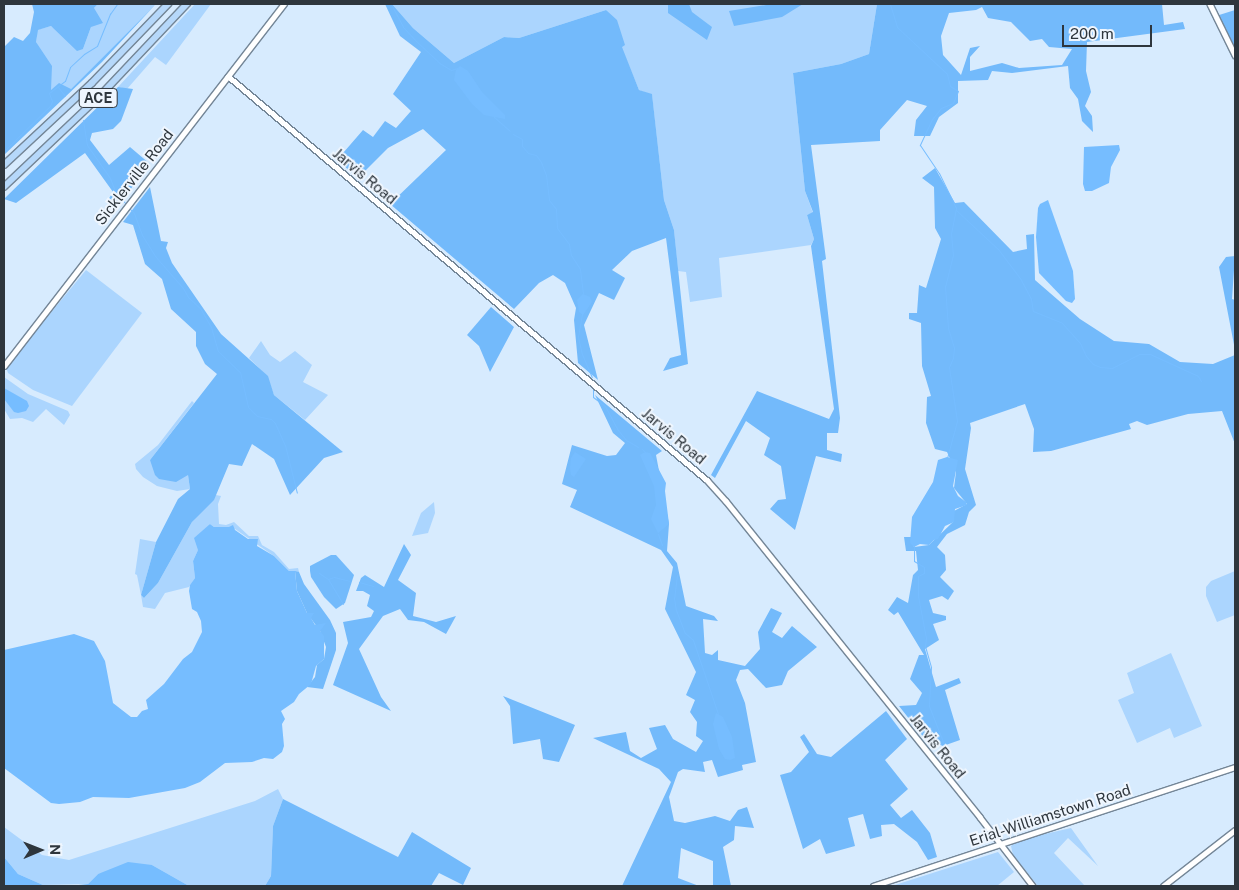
<!DOCTYPE html>
<style>
body{margin:0}
#map{position:relative;width:1239px;height:890px;overflow:hidden;background:#d7ebfe;font-family:"Public Sans",sans-serif}
div>[style]{position:absolute}
.green>*{inset:0;background:#abd5fe}
.forest>*{inset:0;background:#73bafb}
.water>*{inset:0;background:#76bdff}
.stream>*{height:1px;margin:-0.5px;padding:0 0.5px;transform-origin:0.5px;border-radius:0.5px;background:#76bdff}
.roads{filter:drop-shadow(1px 0 #748697) drop-shadow(-1px 0 #748697) drop-shadow(0 1px #748697) drop-shadow(0 -1px #748697)}
.secondary>*{height:4.5px;margin:-2.25px;padding:0 2.25px;transform-origin:2.25px;border-radius:2.25px;background:#fff}
.highway>*{height:5.5px;margin:-2.75px;padding:0 2.75px;transform-origin:2.75px;border-radius:2.75px;background:#b6d8fa}
span{translate:-50% -50%;white-space:nowrap;text-align:center;line-height:1.15;-webkit-text-stroke:4px #eff6fe;paint-order:stroke}
.shield-label span{padding:1px 4px;background:#eff6fe;border:1px solid;border-radius:4px;-webkit-text-stroke-width:0}
.shield-label{font-size:14px;color:#2e363d;font-weight:700}
.street-label{font-size:15px;color:#2e363d}
.frame{position:absolute;inset:0;border:5px solid #2e363d;pointer-events:none}
.north{position:absolute;left:15px;top:825px;width:50px;height:50px;-webkit-text-stroke:4px #eff6fe;paint-order:stroke;rotate:89deg;font-size:14px;font-weight:700;line-height:20px;text-align:center;color:#2e363d}
.north::after{content:'';display:block;margin:auto;width:18px;height:22px;background:#2e363d;clip-path:polygon(50% 0,100% 100%,50% 72%,0 100%)}
.scale{position:absolute;left:1062px;top:25px;width:90px;height:22px;box-sizing:border-box;border:2px solid #2e363d;border-top:0;padding-left:6px;font-size:15px;line-height:18px;white-space:nowrap;color:#2e363d;-webkit-text-stroke:4px #eff6fe;paint-order:stroke}
</style>
<div id="map">
<div class="green">
<div style="clip-path:polygon(98px 4px,156px 4px,71px 89px,50px 91px,36px 42px,37px 30px,51px 26px,83px 49px,91px 27px,94px 8px)"></div>
<div style="clip-path:polygon(195px 4px,211px 4px,166px 65px,155px 57px,127px 89px,118px 87px)"></div>
<div style="clip-path:polygon(392px 4px,877px 4px,869px 54px,841px 64px,793px 73px,805px 191px,813px 213px,807px 215px,814px 239px,811px 245px,719px 258px,722px 297px,690px 302px,686px 272px,678px 271px,674px 230px,664px 200px,652px 95px,639px 90px,606px 10px,519px 38px,504px 37px,454px 63px,413px 28px)"></div>
<div style="clip-path:polygon(86px 270px,142px 313px,72px 406px,33px 390px,8px 373px,6px 367px)"></div>
<div style="clip-path:polygon(261px 341px,270px 355px,280px 362px,295px 351px,312px 365px,303px 382px,328px 395px,305px 420px,274px 395px,267px 376px,249px 358px)"></div>
<div style="clip-path:polygon(4px 377px,28px 394px,68px 411px,70px 415px,64px 425px,46px 409px,33px 422px,22px 418px,10px 419px,4px 409px)"></div>
<div style="clip-path:polygon(192px 401px,194px 403px,150px 460px,188px 475px,190px 489px,177px 491px,157px 486px,143px 477px,136px 469px,135px 464px,158px 445px)"></div>
<div style="clip-path:polygon(216px 495px,221px 496px,218px 504px,219px 524px,226px 525px,234px 522px,249px 536px,258px 536px,262px 545px,274px 552px,289px 569px,298px 568px,299px 572px,289px 571px,274px 556px,235px 529px,214px 527px,210px 524px,193px 561px,195px 578px,189px 587px,165px 593px,155px 609px,143px 607px,141px 595px,137px 575px,135px 574px,140px 539px,156px 542px,141px 595px,144px 598px,158px 583px,192px 522px)"></div>
<div style="clip-path:polygon(434px 502px,435px 513px,428px 533px,412px 536px,421px 513px)"></div>
<div style="clip-path:polygon(1235px 571px,1235px 615px,1217px 622px,1206px 596px,1206px 587px,1211px 581px)"></div>
<div style="clip-path:polygon(1171px 653px,1202px 726px,1174px 738px,1170px 728px,1137px 743px,1118px 700px,1134px 693px,1127px 673px)"></div>
<div style="clip-path:polygon(278px 789px,283px 799px,273px 826px,271px 876px,265px 886px,189px 886px,152px 865px,98px 874px,88px 884px,43px 885px,18px 874px,4px 857px,4px 827px,42px 855px,69px 860px,255px 801px)"></div>
<div style="clip-path:polygon(1071px 828px,1098px 866px,1068px 838px,1054px 853px,1085px 886px,1038px 886px,1013px 855px,1011px 846px,1014px 843px,1036px 836px)"></div>
<div style="clip-path:polygon(998px 852px,1014px 872px,997px 886px,892px 886px)"></div>
</div>
<div class="forest">
<div style="clip-path:polygon(32px 4px,98px 4px,94px 8px,103px 23px,91px 27px,83px 49px,77px 51px,51px 26px,38px 30px,36px 42px,52px 66px,51px 90px,59px 83px,71px 89px,155px 5px,102px 62px,4px 155px,4px 47px,14px 37px,23px 41px,30px 33px,34px 12px)"></div>
<div style="clip-path:polygon(385px 4px,392px 4px,413px 28px,454px 63px,504px 37px,519px 38px,606px 10px,617px 20px,625px 45px,622px 47px,639px 90px,652px 94px,664px 200px,674px 230px,688px 364px,663px 371px,670px 358px,681px 355px,666px 238px,632px 251px,612px 270px,625px 278px,614px 300px,599px 293px,584px 325px,598px 380px,578px 363px,574px 320px,576px 308px,565px 283px,553px 275px,539px 283px,514px 309px,390px 204px,446px 150px,423px 129px,388px 148px,358px 178px,337px 160px,363px 130px,373px 137px,385px 121px,396px 128px,411px 111px,393px 94px,421px 52px,400px 36px)"></div>
<div style="clip-path:polygon(668px 4px,689px 4px,692px 12px,712px 27px,707px 40px,668px 13px)"></div>
<div style="clip-path:polygon(772px 4px,803px 4px,782px 17px,734px 26px,729px 11px)"></div>
<div style="clip-path:polygon(evenodd,877px 4px,1162px 4px,1164px 25px,1183px 22px,1185px 29px,1087px 42px,1086px 71px,1091px 92px,1085px 106px,1092px 116px,1093px 132px,1082px 121px,1078px 99px,1070px 88px,1068px 66px,1012px 73px,992px 71px,988px 80px,958px 81px,958px 103px,939px 117px,930px 136px,914px 136px,916px 120px,927px 106px,907px 100px,880px 130px,880px 141px,811px 145px,826px 259px,822px 261px,840px 418px,838px 433px,827px 433px,827px 450px,842px 454px,841px 462px,816px 456px,795px 530px,770px 509px,778px 500px,786px 499px,781px 466px,764px 455px,770px 438px,746px 421px,715px 478px,711px 475px,757px 391px,829px 419px,834px 409px,811px 246px,814px 239px,807px 215px,813px 212px,805px 191px,793px 73px,841px 64px,869px 54px,877px 4px,982px 7px,988px 18px,1011px 22px,1030px 41px,1042px 39px,1049px 47px,1072px 49px,1062px 65px,1019px 68px,1002px 63px,970px 71px,970px 57px,980px 46px,970px 48px,961px 75px,943px 55px,941px 36px,949px 13px,976px 10px,982px 7px)"></div>
<div style="clip-path:polygon(1235px 10px,1235px 51px,1216px 16px)"></div>
<div style="clip-path:polygon(118px 87px,133px 89px,121px 121px,113px 129px,92px 133px,90px 140px,109px 165px,130px 147px,150px 164px,116px 208px,108px 200px,113px 192px,85px 153px,16px 203px,4px 199px)"></div>
<div style="clip-path:polygon(935px 168px,955px 203px,964px 202px,1013px 252px,1027px 249px,1026px 235px,1034px 234px,1035px 280px,1080px 319px,1114px 341px,1149px 344px,1180px 362px,1213px 364px,1235px 355px,1235px 444px,1222px 411px,1188px 414px,1147px 425px,1137px 421px,1129px 424px,1131px 429px,1051px 451px,1033px 452px,1034px 429px,1025px 404px,970px 423px,971px 428px,965px 469px,976px 505px,969px 512px,965px 525px,947px 534px,937px 547px,945px 555px,946px 570px,940px 577px,954px 591px,948px 600px,942px 596px,929px 600px,933px 613px,946px 616px,946px 620px,933px 624px,939px 640px,925px 649px,936px 687px,959px 678px,961px 683px,945px 690px,960px 740px,943px 746px,925px 739px,899px 706px,916px 705px,922px 693px,910px 679px,919px 655px,924px 655px,898px 612px,894px 615px,888px 610px,897px 597px,908px 603px,913px 575px,918px 570px,916px 551px,906px 551px,904px 537px,911px 537px,914px 547px,929px 545px,953px 522px,954px 511px,967px 504px,954px 488px,956px 472px,947px 452px,935px 449px,926px 423px,927px 397px,931px 396px,922px 366px,921px 323px,909px 319px,909px 313px,917px 313px,919px 285px,926px 288px,941px 239px,935px 228px,934px 187px,922px 178px)"></div>
<div style="clip-path:polygon(150px 187px,161px 241px,168px 242px,166px 248px,172px 263px,221px 334px,268px 376px,274px 395px,343px 452px,324px 458px,290px 495px,274px 459px,252px 444px,242px 466px,229px 464px,214px 500px,192px 522px,158px 583px,144px 598px,141px 595px,156px 542px,178px 499px,190px 489px,188px 475px,176px 482px,159px 479px,155px 475px,150px 460px,217px 374px,205px 364px,196px 346px,196px 332px,171px 309px,162px 279px,145px 264px,133px 225px,123px 222px)"></div>
<div style="clip-path:polygon(1235px 256px,1232px 299px,1235px 300px,1235px 350px,1219px 267px,1226px 257px)"></div>
<div style="clip-path:polygon(491px 307px,514px 327px,490px 372px,479px 346px,467px 335px)"></div>
<div style="clip-path:polygon(595px 395px,662px 451px,656px 455px,669px 524px,667px 551px,677px 563px,686px 606px,714px 616px,718px 621px,703px 619px,705px 653px,712px 655px,718px 650px,718px 660px,745px 666px,760px 649px,758px 632px,771px 608px,782px 613px,772px 632px,782px 638px,792px 626px,817px 647px,788px 671px,782px 685px,766px 688px,748px 669px,740px 670px,736px 680px,745px 703px,756px 762px,742px 765px,743px 770px,718px 777px,712px 760px,703px 762px,705px 772px,683px 769px,678px 772px,669px 797px,674px 821px,685px 823px,715px 816px,730px 821px,738px 810px,747px 807px,754px 828px,735px 826px,734px 840px,723px 847px,731px 886px,713px 886px,713px 861px,681px 848px,678px 878px,699px 886px,622px 886px,671px 782px,659px 769px,593px 738px,626px 732px,630px 751px,641px 758px,657px 749px,649px 728px,665px 725px,673px 739px,696px 752px,703px 741px,696px 736px,697px 722px,690px 712px,695px 700px,686px 695px,696px 672px,665px 609px,673px 567px,661px 550px,570px 507px,577px 490px,562px 484px,572px 445px,607px 456px,616px 455px,625px 443px,613px 433px)"></div>
<div style="clip-path:polygon(404px 544px,411px 555px,398px 580px,416px 593px,413px 616px,436px 622px,456px 616px,446px 634px,424px 622px,408px 620px,400px 609px,383px 616px,359px 649px,381px 697px,391px 711px,333px 685px,348px 643px,343px 622px,371px 617px,374px 611px,367px 606px,370px 595px,363px 591px,356px 591px,361px 578px,365px 575px,384px 587px)"></div>
<div style="clip-path:polygon(331px 555px,336px 555px,354px 575px,345px 603px,336px 609px,324px 597px,311px 577px,310px 571px,310px 566px)"></div>
<div style="clip-path:polygon(295px 571px,299px 572px,304px 584px,330px 620px,336px 633px,336px 650px,323px 689px,307px 687px,315px 677px,317px 665px,324px 659px,326px 647px,320px 631px,307px 613px,297px 591px)"></div>
<div style="clip-path:polygon(503px 696px,575px 725px,559px 762px,543px 759px,540px 739px,513px 744px,510px 706px)"></div>
<div style="clip-path:polygon(886px 711px,907px 739px,885px 760px,908px 789px,890px 805px,901px 818px,912px 810px,930px 833px,937px 857px,928px 860px,917px 842px,894px 824px,881px 825px,882px 836px,870px 839px,863px 814px,848px 818px,855px 846px,826px 854px,820px 839px,803px 849px,780px 775px,791px 772px,809px 752px,800px 737px,804px 734px,817px 754px,831px 757px)"></div>
<div style="clip-path:polygon(283px 799px,398px 857px,412px 832px,471px 868px,463px 885px,439px 873px,431px 886px,265px 886px,271px 876px,273px 826px)"></div>
</div>
<div class="water">
<div style="clip-path:polygon(460px 66px,468px 71px,482px 92px,505px 115px,505px 119px,484px 115px,472px 104px,454px 80px,456px 70px)"></div>
<div style="clip-path:polygon(1119px 145px,1120px 150px,1111px 167px,1109px 183px,1092px 191px,1085px 191px,1083px 184px,1084px 147px)"></div>
<div style="clip-path:polygon(1048px 200px,1073px 271px,1075px 299px,1072px 303px,1066px 301px,1039px 273px,1036px 237px,1038px 208px,1040px 204px)"></div>
<div style="clip-path:polygon(583px 294px,590px 297px,592px 302px,583px 315px,579px 312px,577px 300px)"></div>
<div style="clip-path:polygon(4px 388px,27px 401px,29px 406px,26px 411px,18px 413px,14px 412px,4px 399px)"></div>
<div style="clip-path:polygon(575px 452px,586px 459px,574px 477px,571px 475px,570px 468px,571px 458px)"></div>
<div style="clip-path:polygon(645px 452px,650px 453px,666px 483px,665px 491px,669px 524px,658px 533px,651px 519px,656px 505px,654px 486px,640px 455px)"></div>
<div style="clip-path:polygon(947px 457px,958px 460px,953px 486px,958px 496px,966px 502px,967px 505px,955px 509px,954px 522px,945px 526px,938px 539px,934px 540px,929px 545px,920px 544px,914px 547px,910px 543px,912px 517px,933px 482px,938px 460px)"></div>
<div style="clip-path:polygon(210px 524px,214px 527px,229px 527px,233px 525px,235px 530px,248px 539px,258px 539px,257px 546px,274px 556px,289px 571px,295px 571px,297px 591px,307px 613px,314px 613px,311px 618px,315px 625px,326px 623px,320px 631px,324px 636px,324px 659px,316px 666px,311px 684px,299px 694px,294px 702px,281px 711px,285px 719px,282px 724px,284px 746px,282px 752px,273px 759px,264px 758px,252px 762px,225px 763px,200px 782px,185px 788px,129px 798px,93px 797px,80px 802px,59px 804px,51px 803px,4px 768px,4px 650px,74px 634px,94px 641px,105px 661px,113px 703px,131px 717px,137px 717px,142px 711px,148px 709px,146px 700px,164px 684px,183px 659px,192px 652px,202px 632px,201px 621px,197px 612px,192px 609px,189px 591px,190px 585px,195px 578px,193px 561px,198px 550px,194px 538px)"></div>
<div style="clip-path:polygon(716px 713px,723px 717px,732px 737px,735px 758px,730px 760px,725px 759px,719px 749px,713px 724px)"></div>
<div style="clip-path:polygon(4px 857px,18px 874px,43px 885px,58px 886px,4px 886px)"></div>
<div style="clip-path:polygon(128px 862px,152px 865px,189px 886px,69px 886px,88px 884px,98px 874px)"></div>
</div>
<div class="stream">
<div style="left:391px;top:4px;width:26px;rotate:62deg"></div>
<div style="left:403px;top:27px;width:19px;rotate:47deg"></div>
<div style="left:416px;top:41px;width:34px;rotate:43deg"></div>
<div style="left:441px;top:64px;width:12px;rotate:31deg"></div>
<div style="left:451px;top:70px;width:7px;rotate:-16deg"></div>
<div style="left:890px;top:4px;width:24px;rotate:73deg"></div>
<div style="left:897px;top:27px;width:69px;rotate:43.2deg"></div>
<div style="left:947px;top:74px;width:12px;rotate:76deg"></div>
<div style="left:950px;top:86px;width:9px;rotate:32deg"></div>
<div style="left:958px;top:91px;width:13px;rotate:113deg"></div>
<div style="left:953px;top:103px;width:13px;rotate:157deg"></div>
<div style="left:941px;top:108px;width:14px;rotate:129deg"></div>
<div style="left:932px;top:119px;width:29px;rotate:115deg"></div>
<div style="left:920px;top:145px;width:34px;rotate:56deg"></div>
<div style="left:939px;top:173px;width:39px;rotate:64deg"></div>
<div style="left:956px;top:208px;width:25px;rotate:101deg"></div>
<div style="left:951px;top:233px;width:22px;rotate:85deg"></div>
<div style="left:953px;top:255px;width:32px;rotate:104deg"></div>
<div style="left:945px;top:286px;width:42px;rotate:85.9deg"></div>
<div style="left:948px;top:328px;width:21px;rotate:73deg"></div>
<div style="left:954px;top:348px;width:10px;rotate:96deg"></div>
<div style="left:953px;top:358px;width:10px;rotate:114deg"></div>
<div style="left:949px;top:367px;width:55px;rotate:81.6deg"></div>
<div style="left:957px;top:421px;width:38px;rotate:105deg"></div>
<div style="left:58px;top:87px;width:11px;rotate:52deg"></div>
<div style="left:494px;top:117px;width:21px;rotate:41deg"></div>
<div style="left:83px;top:120px;width:25px;rotate:81deg"></div>
<div style="left:87px;top:145px;width:40px;rotate:55.1deg"></div>
<div style="left:110px;top:178px;width:14px;rotate:69deg"></div>
<div style="left:115px;top:191px;width:17px;rotate:50deg"></div>
<div style="left:513px;top:134px;width:10px;rotate:29deg"></div>
<div style="left:522px;top:139px;width:7px;rotate:90deg"></div>
<div style="left:522px;top:146px;width:9px;rotate:49deg"></div>
<div style="left:528px;top:153px;width:8px;rotate:14deg"></div>
<div style="left:536px;top:155px;width:9px;rotate:54deg"></div>
<div style="left:541px;top:162px;width:14px;rotate:69deg"></div>
<div style="left:546px;top:175px;width:25px;rotate:83deg"></div>
<div style="left:549px;top:200px;width:11px;rotate:52deg"></div>
<div style="left:556px;top:209px;width:19px;rotate:87deg"></div>
<div style="left:557px;top:228px;width:20px;rotate:53deg"></div>
<div style="left:569px;top:244px;width:11px;rotate:80deg"></div>
<div style="left:571px;top:255px;width:17px;rotate:57deg"></div>
<div style="left:580px;top:269px;width:24px;rotate:83deg"></div>
<div style="left:4px;top:151px;width:64px;rotate:-44.4deg"></div>
<div style="left:50px;top:106px;width:5px;rotate:-68deg"></div>
<div style="left:52px;top:101px;width:9px;rotate:-111deg"></div>
<div style="left:49px;top:93px;width:20px;rotate:-37deg"></div>
<div style="left:65px;top:81px;width:15px;rotate:-70deg"></div>
<div style="left:70px;top:67px;width:19px;rotate:-43deg"></div>
<div style="left:84px;top:54px;width:15px;rotate:-32deg"></div>
<div style="left:97px;top:46px;width:35px;rotate:-68deg"></div>
<div style="left:110px;top:14px;width:12px;rotate:-55deg"></div>
<div style="left:129px;top:208px;width:7px;rotate:45deg"></div>
<div style="left:134px;top:213px;width:23px;rotate:70deg"></div>
<div style="left:142px;top:235px;width:25px;rotate:58deg"></div>
<div style="left:155px;top:256px;width:43px;rotate:48.8deg"></div>
<div style="left:183px;top:288px;width:10px;rotate:61deg"></div>
<div style="left:188px;top:297px;width:16px;rotate:43deg"></div>
<div style="left:200px;top:308px;width:22px;rotate:60deg"></div>
<div style="left:211px;top:327px;width:25px;rotate:74deg"></div>
<div style="left:218px;top:351px;width:30px;rotate:44deg"></div>
<div style="left:240px;top:372px;width:36px;rotate:77deg"></div>
<div style="left:248px;top:407px;width:13px;rotate:45deg"></div>
<div style="left:257px;top:416px;width:14px;rotate:12deg"></div>
<div style="left:271px;top:419px;width:6px;rotate:45deg"></div>
<div style="left:275px;top:423px;width:24px;rotate:66deg"></div>
<div style="left:285px;top:445px;width:49px;rotate:76deg"></div>
<div style="left:956px;top:210px;width:57px;rotate:42.9deg"></div>
<div style="left:998px;top:249px;width:36px;rotate:53deg"></div>
<div style="left:1020px;top:278px;width:24px;rotate:62deg"></div>
<div style="left:1031px;top:299px;width:12px;rotate:81deg"></div>
<div style="left:1033px;top:311px;width:31px;rotate:22deg"></div>
<div style="left:1062px;top:323px;width:27px;rotate:48deg"></div>
<div style="left:1080px;top:343px;width:14px;rotate:65deg"></div>
<div style="left:1086px;top:356px;width:11px;rotate:49deg"></div>
<div style="left:1093px;top:364px;width:8px;rotate:23deg"></div>
<div style="left:1100px;top:367px;width:12px;rotate:5deg"></div>
<div style="left:1112px;top:368px;width:30px;rotate:-27deg"></div>
<div style="left:1139px;top:354px;width:11px"></div>
<div style="left:1150px;top:354px;width:53px;rotate:24.6deg"></div>
<div style="left:1198px;top:376px;width:6px;rotate:59deg"></div>
<div style="left:582px;top:314px;width:23px;rotate:100deg"></div>
<div style="left:578px;top:337px;width:17px;rotate:77deg"></div>
<div style="left:582px;top:354px;width:25px;rotate:67deg"></div>
<div style="left:593px;top:388px;width:9px;rotate:90deg"></div>
<div style="left:593px;top:397px;width:15px;rotate:37deg"></div>
<div style="left:605px;top:406px;width:27px;rotate:62deg"></div>
<div style="left:618px;top:430px;width:13px;rotate:51deg"></div>
<div style="left:626px;top:440px;width:14px;rotate:30deg"></div>
<div style="left:642px;top:449px;width:4px;rotate:45deg"></div>
<div style="left:658px;top:534px;width:12px;rotate:70deg"></div>
<div style="left:914px;top:546px;width:15px;rotate:90deg"></div>
<div style="left:914px;top:561px;width:12px;rotate:31deg"></div>
<div style="left:924px;top:567px;width:6px;rotate:90deg"></div>
<div style="left:924px;top:573px;width:7px;rotate:153deg"></div>
<div style="left:918px;top:576px;width:20px;rotate:90deg"></div>
<div style="left:918px;top:596px;width:43px;rotate:79.2deg"></div>
<div style="left:926px;top:638px;width:8px;rotate:97deg"></div>
<div style="left:925px;top:646px;width:22px;rotate:74deg"></div>
<div style="left:931px;top:667px;width:39px;rotate:93deg"></div>
<div style="left:929px;top:706px;width:41px;rotate:68.5deg"></div>
<div style="left:319px;top:573px;width:11px;rotate:34deg"></div>
<div style="left:328px;top:579px;width:6px;rotate:-18deg"></div>
<div style="left:334px;top:577px;width:16px;rotate:14deg"></div>
<div style="left:677px;top:575px;width:23px;rotate:97deg"></div>
<div style="left:674px;top:598px;width:12px;rotate:81deg"></div>
<div style="left:676px;top:610px;width:25px;rotate:69deg"></div>
<div style="left:685px;top:633px;width:11px;rotate:41deg"></div>
<div style="left:693px;top:640px;width:78px;rotate:71.3deg"></div>
<div style="left:328px;top:579px;width:29px;rotate:59deg"></div>
<div style="left:359px;top:582px;width:15px;rotate:16deg"></div>
</div>
<div class="roads">
<div class="secondary">
<div style="left:1210px;top:4px;width:57px;rotate:63.9deg"></div>
<div style="left:228px;top:76px;width:627px;rotate:40.15deg"></div>
<div style="left:707px;top:480px;width:28px;rotate:48deg"></div>
<div style="left:726px;top:501px;width:405px;rotate:51.2deg"></div>
<div style="left:980px;top:817px;width:87px;rotate:52.5deg"></div>
<div style="left:4px;top:366px;width:458px;rotate:-52.3deg"></div>
<div style="left:873px;top:886px;width:381px;rotate:-18.2deg"></div>
<div style="left:1163px;top:886px;width:91px;rotate:-37.9deg"></div>
</div>
<div class="highway">
<div style="left:4px;top:165px;width:120px;rotate:-43deg"></div>
<div style="left:92px;top:83px;width:110px;rotate:-46.1deg"></div>
<div style="left:4px;top:187px;width:131px;rotate:-43.5deg"></div>
<div style="left:99px;top:97px;width:128px;rotate:-46.6deg"></div>
</div>
</div>
<div class="shield-label">
<span style="left:98px;top:98px">ACE</span>
</div>
<div class="street-label">
<span style="left:365px;top:176px;rotate:40deg">Jarvis Road</span>
<span style="left:134px;top:177px;rotate:-52deg">Sicklerville Road</span>
<span style="left:674px;top:436px;rotate:40deg">Jarvis Road</span>
<span style="left:938px;top:746px;rotate:51deg">Jarvis Road</span>
<span style="left:1050px;top:815px;rotate:-18deg">Erial-Williamstown Road</span>
</div>
<div class="frame"></div>
<div class="north">N</div>
<div class="scale">200 m</div>
</div>
